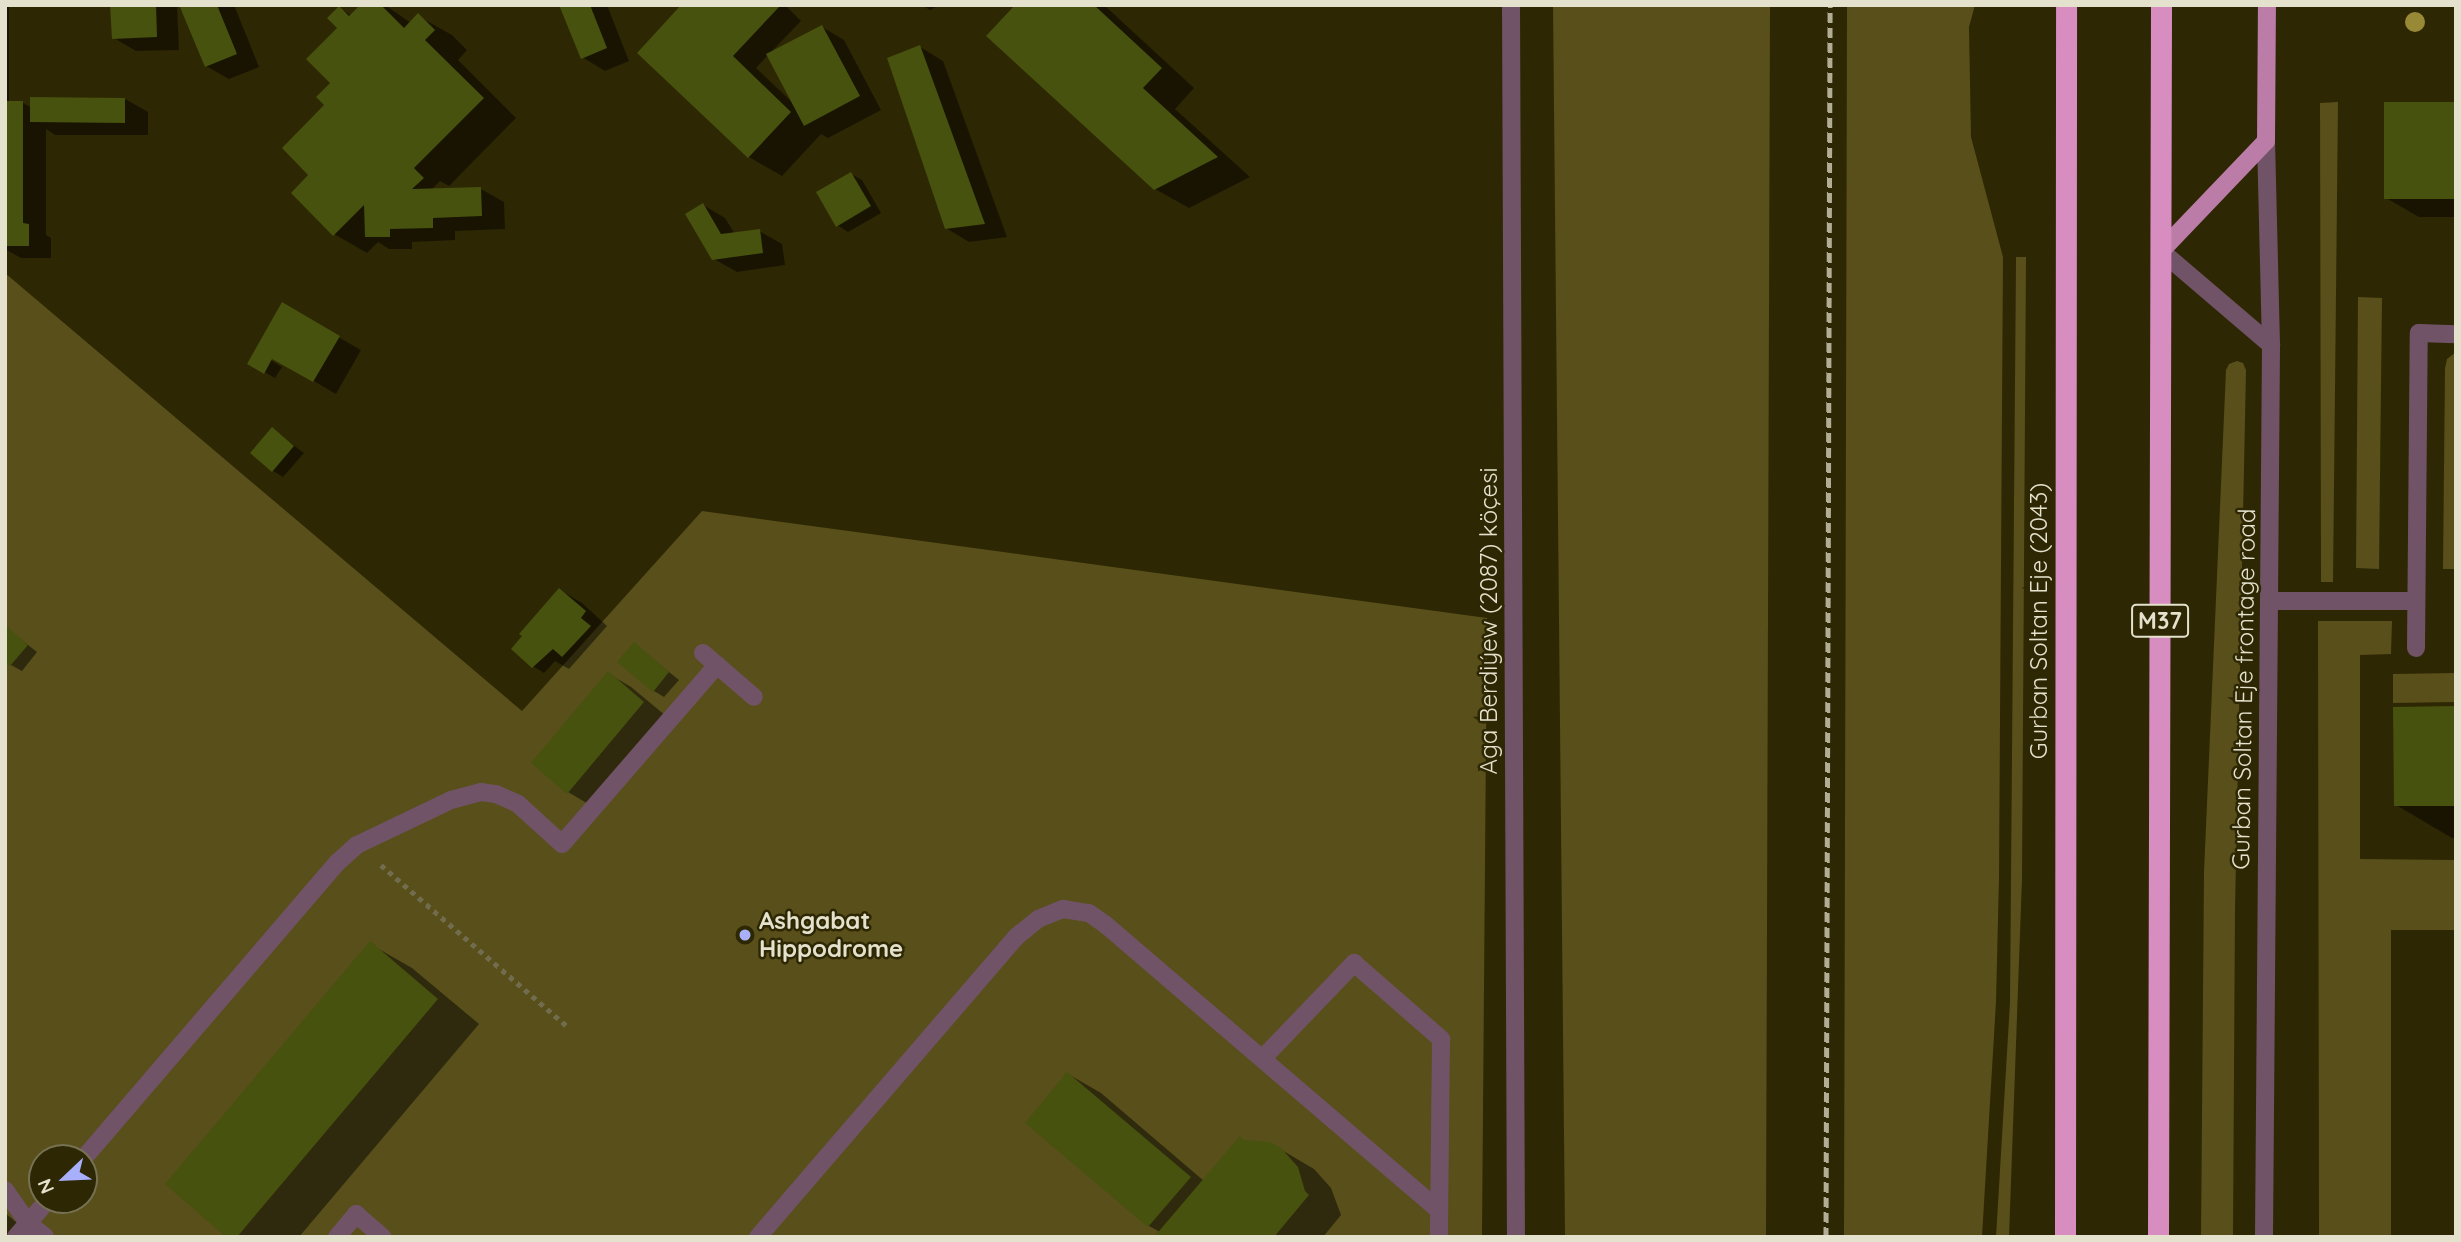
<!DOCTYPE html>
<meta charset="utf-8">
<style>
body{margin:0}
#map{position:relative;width:2461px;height:1242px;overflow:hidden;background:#2e2703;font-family:Quicksand,sans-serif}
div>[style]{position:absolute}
.green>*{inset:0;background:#584f1a}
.shadow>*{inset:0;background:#0007}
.building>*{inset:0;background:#46520d}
.path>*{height:4.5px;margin-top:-2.25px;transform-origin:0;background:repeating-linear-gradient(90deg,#726c4e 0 5px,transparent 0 10px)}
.minor>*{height:18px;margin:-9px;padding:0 9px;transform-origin:9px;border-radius:9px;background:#715367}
.major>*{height:18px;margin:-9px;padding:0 9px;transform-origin:9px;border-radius:9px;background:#bb7ca7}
.highway>*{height:21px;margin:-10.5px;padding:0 10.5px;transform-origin:10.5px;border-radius:10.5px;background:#d88dc0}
.rail>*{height:5px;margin-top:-2.5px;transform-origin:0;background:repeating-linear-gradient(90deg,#b2ae95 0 10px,transparent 0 15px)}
.trees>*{width:20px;height:20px;margin:-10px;border-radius:50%;background:#988936}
.dots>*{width:19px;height:19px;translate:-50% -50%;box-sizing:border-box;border:4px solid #2e2703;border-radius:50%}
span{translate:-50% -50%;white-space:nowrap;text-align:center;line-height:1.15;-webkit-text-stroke:5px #2e2703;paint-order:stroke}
.shield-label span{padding:2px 5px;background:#2e2703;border:2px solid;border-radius:5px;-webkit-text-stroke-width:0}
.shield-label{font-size:23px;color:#e4e1cd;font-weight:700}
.street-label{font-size:24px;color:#e4e1cd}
.poi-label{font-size:24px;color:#e4e1cd;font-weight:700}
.left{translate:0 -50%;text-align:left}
.frame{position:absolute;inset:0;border:7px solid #e4e1cd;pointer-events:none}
.north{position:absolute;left:28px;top:1144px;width:70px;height:70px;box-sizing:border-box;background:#2e2703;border:2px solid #777154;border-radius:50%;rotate:247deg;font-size:19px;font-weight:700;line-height:28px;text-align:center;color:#e4e1cd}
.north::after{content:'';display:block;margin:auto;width:24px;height:32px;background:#a8b0fc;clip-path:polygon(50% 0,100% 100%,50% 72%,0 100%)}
</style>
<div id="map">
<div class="green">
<div style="clip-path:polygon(1553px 5px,1770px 5px,1766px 1237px,1565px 1237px)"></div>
<div style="clip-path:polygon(1847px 5px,1975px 5px,1969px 27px,1971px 137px,2003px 257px,1999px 878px,1996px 1002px,1982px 1237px,1844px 1237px)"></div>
<div style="clip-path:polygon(2338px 102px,2333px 582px,2321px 582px,2320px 103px)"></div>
<div style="clip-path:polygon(2016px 257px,2026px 257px,2022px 879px,2009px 1237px,1996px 1237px,2010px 1002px)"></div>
<div style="clip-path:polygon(evenodd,5px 273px,522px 711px,702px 511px,1487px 618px,1482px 1237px,5px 1237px,5px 273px,42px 1158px,84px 1158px,84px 1200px,42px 1200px,42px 1158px)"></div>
<div style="clip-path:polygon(2358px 297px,2382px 298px,2379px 569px,2356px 568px)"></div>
<div style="clip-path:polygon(2456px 352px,2456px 569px,2443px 569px,2445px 368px,2447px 359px)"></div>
<div style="clip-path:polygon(2237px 361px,2243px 363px,2246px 370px,2235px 910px,2233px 1237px,2201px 1237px,2204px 872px,2226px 370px,2229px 364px)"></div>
<div style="clip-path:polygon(2318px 621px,2392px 621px,2391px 654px,2360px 655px,2360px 859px,2456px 860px,2456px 930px,2391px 930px,2391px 1237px,2319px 1237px)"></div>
<div style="clip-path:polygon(2456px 673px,2456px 702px,2393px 703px,2393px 674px)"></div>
</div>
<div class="shadow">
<div style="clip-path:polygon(5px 5px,9px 5px,9px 103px,23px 103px,32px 108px,125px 99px,148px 112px,148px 135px,55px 135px,46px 129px,46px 235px,51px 238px,51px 258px,21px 258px,5px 249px)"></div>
<div style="clip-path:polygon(112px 5px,177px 5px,179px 50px,136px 51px,114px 38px)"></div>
<div style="clip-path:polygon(179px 5px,234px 5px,259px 67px,229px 79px,206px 66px)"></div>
<div style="clip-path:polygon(362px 5px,385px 5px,411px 23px,418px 16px,452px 35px,467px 50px,458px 60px,516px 118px,449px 186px,440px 181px,430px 191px,481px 189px,504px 202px,505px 229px,455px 231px,455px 240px,412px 242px,412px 249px,389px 249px,378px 242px,367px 253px,334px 234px,311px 175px,332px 83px,340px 28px,339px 8px,352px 16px)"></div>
<div style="clip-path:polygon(561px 5px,607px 5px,629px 61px,605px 71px,582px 57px)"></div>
<div style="clip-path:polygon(evenodd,684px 5px,785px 5px,801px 21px,771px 52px,822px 27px,844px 40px,881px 110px,828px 138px,821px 134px,782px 176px,749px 157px,684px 5px,768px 55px,793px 103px,756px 68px,768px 55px)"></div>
<div style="clip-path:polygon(922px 5px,940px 5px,930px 10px)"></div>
<div style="clip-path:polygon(1017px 5px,1104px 5px,1194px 88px,1175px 109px,1250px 177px,1189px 208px,1155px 189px)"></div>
<div style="clip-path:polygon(920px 47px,943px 61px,1007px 237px,969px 242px,946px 228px)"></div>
<div style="clip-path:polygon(2456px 104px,2456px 217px,2419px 217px,2386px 198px)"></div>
<div style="clip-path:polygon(851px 174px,862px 180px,881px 213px,848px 232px,837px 225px)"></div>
<div style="clip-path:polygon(703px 205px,725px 218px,735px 234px,759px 231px,782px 244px,785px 265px,737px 272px,714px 259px)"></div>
<div style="clip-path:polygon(282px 305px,361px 350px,336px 394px,260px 350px,259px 353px,282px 367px,275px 378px,249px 363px)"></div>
<div style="clip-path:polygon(272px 429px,304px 453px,283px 477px,273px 471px)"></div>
<div style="clip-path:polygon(560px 590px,582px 603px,607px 626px,569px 669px,555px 661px,544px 673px,533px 666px)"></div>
<div style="clip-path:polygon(5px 627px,37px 652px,22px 671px,11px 665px)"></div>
<div style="clip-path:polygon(634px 644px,679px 680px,664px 697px,654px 691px)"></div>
<div style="clip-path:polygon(609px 674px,631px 687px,666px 716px,590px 805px,568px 792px)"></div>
<div style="clip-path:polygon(2456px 708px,2456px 838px,2452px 838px,2396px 805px)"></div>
<div style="clip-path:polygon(370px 944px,412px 968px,479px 1024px,299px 1237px,229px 1237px)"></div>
<div style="clip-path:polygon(1068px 1074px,1101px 1093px,1204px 1181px,1247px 1142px,1280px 1149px,1314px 1169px,1331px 1188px,1341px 1215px,1323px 1237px,1156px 1237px,1160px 1232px,1149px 1226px)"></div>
<div style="clip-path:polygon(5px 1213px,22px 1227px,14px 1237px,5px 1237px)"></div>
</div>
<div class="building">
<div style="clip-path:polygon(110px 5px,156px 5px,157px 37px,112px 39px)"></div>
<div style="clip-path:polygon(179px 5px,217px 5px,237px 54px,205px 67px)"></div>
<div style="clip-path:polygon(360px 5px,381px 5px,404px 28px,418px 13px,435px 30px,425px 40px,484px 98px,414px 168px,424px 178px,412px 189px,481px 187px,482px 216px,433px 218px,433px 228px,390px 229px,390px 237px,365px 237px,364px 205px,333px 236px,291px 193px,308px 175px,282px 148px,324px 105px,316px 97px,330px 83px,306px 59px,337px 28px,327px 18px,339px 6px,349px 16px)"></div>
<div style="clip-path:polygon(559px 5px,590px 5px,607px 48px,581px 59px)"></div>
<div style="clip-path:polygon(681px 5px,779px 7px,733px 56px,791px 112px,748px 158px,637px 53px)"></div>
<div style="clip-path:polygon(1015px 5px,1094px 5px,1162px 68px,1143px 88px,1218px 157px,1154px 190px,986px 36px)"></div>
<div style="clip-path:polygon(822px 25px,860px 96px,804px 126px,766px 54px)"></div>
<div style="clip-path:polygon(920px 45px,985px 224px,945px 229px,887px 58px)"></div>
<div style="clip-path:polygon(30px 97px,125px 98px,125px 123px,30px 122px)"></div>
<div style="clip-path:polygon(5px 101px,23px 101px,23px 223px,29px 224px,29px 246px,5px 246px)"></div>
<div style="clip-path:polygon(2384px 102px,2456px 102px,2456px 199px,2384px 199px)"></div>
<div style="clip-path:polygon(851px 172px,871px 206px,836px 227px,816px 192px)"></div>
<div style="clip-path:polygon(703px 203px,721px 234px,760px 229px,763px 253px,712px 260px,685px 214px)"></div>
<div style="clip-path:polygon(282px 302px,340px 336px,313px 382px,272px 359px,264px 374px,247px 364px)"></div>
<div style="clip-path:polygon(272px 427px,294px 446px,272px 472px,250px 453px)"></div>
<div style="clip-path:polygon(559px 588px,586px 611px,581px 618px,591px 626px,562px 657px,553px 649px,532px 668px,511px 649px,522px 636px,519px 634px)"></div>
<div style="clip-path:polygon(5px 625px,28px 645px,10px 666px,5px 663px)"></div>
<div style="clip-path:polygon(634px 642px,669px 672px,653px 692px,617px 662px)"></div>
<div style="clip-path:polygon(608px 671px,644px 702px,567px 794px,531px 763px)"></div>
<div style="clip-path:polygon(2456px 706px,2456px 806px,2394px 806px,2393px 707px)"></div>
<div style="clip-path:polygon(370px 941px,438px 999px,237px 1237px,226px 1237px,165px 1184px)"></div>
<div style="clip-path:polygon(1067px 1072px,1191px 1177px,1148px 1227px,1025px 1123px)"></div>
<div style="clip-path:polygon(1240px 1136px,1244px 1140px,1270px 1142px,1281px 1148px,1298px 1167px,1305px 1191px,1309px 1195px,1274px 1237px,1154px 1237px)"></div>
</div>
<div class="path">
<div style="left:381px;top:865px;width:245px;rotate:40.9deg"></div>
</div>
<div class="minor">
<div style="left:1511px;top:5px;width:1232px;rotate:89.77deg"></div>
<div style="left:2161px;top:251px;width:145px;rotate:40.5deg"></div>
<div style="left:2269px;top:601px;width:147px"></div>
<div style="left:2416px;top:648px;width:315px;rotate:-89.5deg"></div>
<div style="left:2419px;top:333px;width:37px;rotate:2deg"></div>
<div style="left:703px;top:653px;width:67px;rotate:40.8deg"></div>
<div style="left:1263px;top:1058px;width:132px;rotate:-46.2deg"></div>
<div style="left:1354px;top:963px;width:116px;rotate:41.1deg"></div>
<div style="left:1441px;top:1039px;width:198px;rotate:90.6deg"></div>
<div style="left:84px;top:1158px;width:390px;rotate:-49.4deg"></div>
<div style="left:338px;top:862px;width:25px;rotate:-42deg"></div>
<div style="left:357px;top:845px;width:104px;rotate:-25.6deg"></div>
<div style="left:451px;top:800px;width:31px;rotate:-15deg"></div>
<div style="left:481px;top:792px;width:15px;rotate:8deg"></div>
<div style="left:496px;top:794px;width:24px;rotate:24deg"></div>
<div style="left:518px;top:804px;width:59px;rotate:42.3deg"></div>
<div style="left:562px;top:844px;width:237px;rotate:-49.1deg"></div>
<div style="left:5px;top:1190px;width:40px;rotate:55.1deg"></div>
<div style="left:28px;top:1223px;width:22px;rotate:39deg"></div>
<div style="left:16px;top:1237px;width:49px;rotate:-49.1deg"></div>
<div style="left:337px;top:1237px;width:30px;rotate:-50deg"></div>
<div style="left:356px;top:1214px;width:35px;rotate:41deg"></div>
<div style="left:758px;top:1237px;width:396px;rotate:-49.3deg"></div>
<div style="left:1016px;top:937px;width:28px;rotate:-39deg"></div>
<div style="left:1038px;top:919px;width:27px;rotate:-22deg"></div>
<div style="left:1063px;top:909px;width:26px;rotate:9deg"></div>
<div style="left:1089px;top:913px;width:21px;rotate:35deg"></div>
<div style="left:1106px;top:925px;width:438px;rotate:40.6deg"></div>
<div style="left:2264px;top:1237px;width:892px;rotate:-89.55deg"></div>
<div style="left:2271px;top:345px;width:204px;rotate:-91.4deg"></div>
</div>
<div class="major">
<div style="left:2161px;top:251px;width:152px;rotate:-46.3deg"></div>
<div style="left:2266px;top:141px;width:136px;rotate:-89.6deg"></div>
</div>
<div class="highway">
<div style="left:2065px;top:1237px;width:1232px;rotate:-89.95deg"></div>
<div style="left:2158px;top:1237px;width:1232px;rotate:-89.86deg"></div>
</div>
<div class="rail">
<div style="left:1826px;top:1237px;width:1232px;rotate:-89.81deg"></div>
</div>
<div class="trees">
<div style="left:2415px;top:22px"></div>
</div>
<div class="dots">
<div style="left:745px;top:935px;background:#a8b0fc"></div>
</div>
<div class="shield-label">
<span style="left:2160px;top:621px">M37</span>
</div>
<div class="street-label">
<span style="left:1489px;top:621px;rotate:-90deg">Aga Berdiýew (2087) köçesi</span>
<span style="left:2039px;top:621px;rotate:-90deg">Gurban Soltan Eje (2043)</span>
<span style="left:2244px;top:689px;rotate:-89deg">Gurban Soltan Eje frontage road</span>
</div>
<div class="poi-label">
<span class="left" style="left:759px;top:935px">Ashgabat<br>Hippodrome</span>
</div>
<div class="frame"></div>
<div class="north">N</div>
</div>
